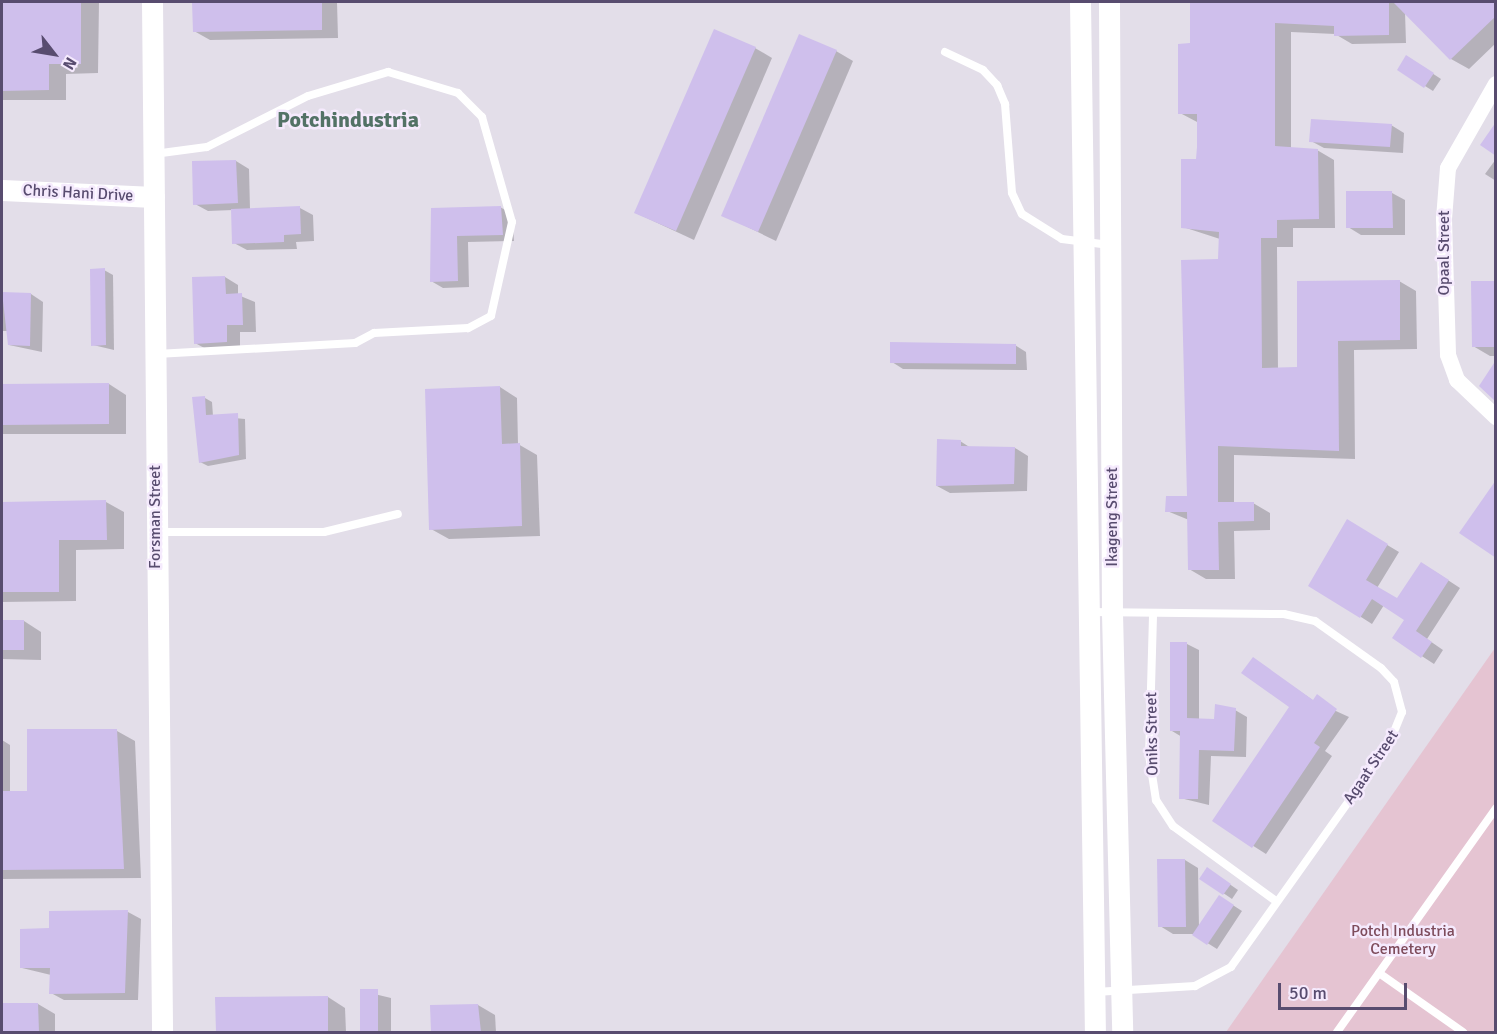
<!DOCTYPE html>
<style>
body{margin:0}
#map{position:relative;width:1497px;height:1034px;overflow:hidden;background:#f0e4f9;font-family:Signika,sans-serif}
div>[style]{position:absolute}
.industrial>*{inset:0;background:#e3dee9}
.green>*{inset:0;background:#e5c4d2}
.shadow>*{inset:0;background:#0003}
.building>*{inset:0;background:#cfbfec}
.service>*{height:8px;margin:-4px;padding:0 4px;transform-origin:4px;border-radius:4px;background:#fff}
.minor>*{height:16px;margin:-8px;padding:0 8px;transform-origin:8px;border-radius:8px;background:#fff}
.tertiary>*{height:21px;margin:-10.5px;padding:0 10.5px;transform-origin:10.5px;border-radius:10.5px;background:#fff}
span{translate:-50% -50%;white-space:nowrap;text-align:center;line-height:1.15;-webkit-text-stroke:5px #f5eafd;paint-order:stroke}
.street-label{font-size:16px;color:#584c6f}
.park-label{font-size:16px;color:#7e4c5c}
.district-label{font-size:22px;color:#537266;font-weight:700}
.frame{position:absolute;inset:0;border:3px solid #584c6f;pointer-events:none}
.north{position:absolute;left:24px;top:24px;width:60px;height:60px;-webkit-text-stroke:4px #f5eafd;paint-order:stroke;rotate:121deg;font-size:16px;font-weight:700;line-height:24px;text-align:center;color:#584c6f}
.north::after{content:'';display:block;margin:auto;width:21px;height:27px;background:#584c6f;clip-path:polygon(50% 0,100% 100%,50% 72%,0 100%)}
.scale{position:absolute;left:1278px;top:983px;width:129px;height:27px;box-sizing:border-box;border:3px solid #584c6f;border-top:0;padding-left:8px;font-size:18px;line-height:21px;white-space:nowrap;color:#584c6f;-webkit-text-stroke:4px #f5eafd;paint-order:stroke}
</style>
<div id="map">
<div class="industrial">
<div style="clip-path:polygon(2px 2px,1495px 2px,1495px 1032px,2px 1032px)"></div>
</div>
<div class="green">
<div style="clip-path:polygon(1495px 648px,1495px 1032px,1226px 1032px)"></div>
</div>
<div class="shadow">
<div style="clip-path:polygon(2px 2px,99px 2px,98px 73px,66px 74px,66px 100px,2px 100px)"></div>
<div style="clip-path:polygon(194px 2px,337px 2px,338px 38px,210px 40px,194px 31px)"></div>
<div style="clip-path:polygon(1191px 2px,1496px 2px,1496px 43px,1469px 69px,1451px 59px,1405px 12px,1406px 43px,1352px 44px,1335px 34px,1291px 32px,1291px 149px,1317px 150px,1334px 160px,1335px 228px,1293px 228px,1293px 247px,1277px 247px,1278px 369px,1299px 369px,1399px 281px,1416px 291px,1417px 349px,1354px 350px,1355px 459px,1234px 455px,1234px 503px,1253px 503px,1270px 513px,1270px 530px,1234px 531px,1235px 579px,1206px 579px,1189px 569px,1189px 520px,1167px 511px,1189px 498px,1220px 261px,1220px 239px,1183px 227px,1198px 160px,1199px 123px,1180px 113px,1192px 45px)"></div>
<div style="clip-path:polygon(755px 48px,772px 58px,694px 240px,636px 213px)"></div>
<div style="clip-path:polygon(836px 51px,853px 61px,776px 241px,723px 215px)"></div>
<div style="clip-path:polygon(1415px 62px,1441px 79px,1433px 91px,1425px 86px)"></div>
<div style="clip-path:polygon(1391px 125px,1404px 133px,1403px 153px,1324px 148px,1311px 141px)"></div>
<div style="clip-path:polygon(1496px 159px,1496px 181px,1485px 174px)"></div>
<div style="clip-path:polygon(236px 161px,249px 169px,250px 209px,300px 208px,313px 215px,314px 241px,296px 242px,297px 249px,247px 250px,234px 243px,233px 210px,208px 211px,195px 204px)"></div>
<div style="clip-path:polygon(1347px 193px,1392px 193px,1405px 200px,1405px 235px,1361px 235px,1348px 227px)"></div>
<div style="clip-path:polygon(500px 207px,512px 214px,514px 241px,468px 242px,469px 287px,443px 288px,431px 281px,432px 210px)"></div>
<div style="clip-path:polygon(104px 270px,113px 275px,114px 350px,93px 345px)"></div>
<div style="clip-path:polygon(225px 277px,238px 285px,238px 295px,255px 302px,256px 332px,240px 332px,240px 349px,208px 350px,195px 343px)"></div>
<div style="clip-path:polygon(1496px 282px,1496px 356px,1490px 356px,1473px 346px)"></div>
<div style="clip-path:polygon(2px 294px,31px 294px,43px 302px,42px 352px,9px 345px,10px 331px,2px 331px)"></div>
<div style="clip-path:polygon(1015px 345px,1026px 352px,1027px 370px,903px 369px,892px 362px)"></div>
<div style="clip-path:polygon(109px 384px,126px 395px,126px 434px,2px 434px,2px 385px)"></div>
<div style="clip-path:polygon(500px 387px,517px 398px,518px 444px,537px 455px,540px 536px,449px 539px,431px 529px)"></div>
<div style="clip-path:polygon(205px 398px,212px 402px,213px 416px,245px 419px,246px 459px,208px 466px,200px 462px)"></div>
<div style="clip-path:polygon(960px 441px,971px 448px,1015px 448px,1028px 456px,1027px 491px,950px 493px,937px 486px)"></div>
<div style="clip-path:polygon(106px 502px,124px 512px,124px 549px,76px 550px,76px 601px,2px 602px,2px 503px)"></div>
<div style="clip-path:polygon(1347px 521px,1399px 552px,1377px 588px,1398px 600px,1434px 571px,1460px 588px,1427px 639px,1443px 650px,1434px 664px,1394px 638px,1406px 620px,1384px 605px,1372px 624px,1361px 617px)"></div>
<div style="clip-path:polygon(2px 621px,24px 621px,41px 632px,41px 660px,2px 659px)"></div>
<div style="clip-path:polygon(1187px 644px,1199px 650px,1199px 720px,1216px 721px,1235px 710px,1247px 717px,1246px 757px,1211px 756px,1209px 805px,1180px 798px,1182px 737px,1172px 731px)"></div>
<div style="clip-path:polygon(1253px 659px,1314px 701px,1349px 717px,1325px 751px,1332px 756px,1266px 854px,1214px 821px,1291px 707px)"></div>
<div style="clip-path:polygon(117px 731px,135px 741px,141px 878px,2px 879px,2px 740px,10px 745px,10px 793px,29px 792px)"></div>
<div style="clip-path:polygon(1185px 860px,1198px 868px,1199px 928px,1228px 902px,1242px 911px,1217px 949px,1193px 934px,1173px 934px,1160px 926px)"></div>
<div style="clip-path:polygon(1215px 874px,1238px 890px,1232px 899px,1201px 878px)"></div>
<div style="clip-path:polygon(128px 912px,141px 919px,138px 1000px,64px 1000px,51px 993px,51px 975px,22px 968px)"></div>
<div style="clip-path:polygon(362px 991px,391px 998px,391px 1032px,362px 1032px)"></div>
<div style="clip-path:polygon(328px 997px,345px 1008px,346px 1032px,217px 1032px,217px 999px)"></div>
<div style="clip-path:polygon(38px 1004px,55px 1014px,55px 1031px,135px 1032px,2px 1032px,2px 1005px)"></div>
<div style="clip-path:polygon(478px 1005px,495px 1015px,496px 1032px,432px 1032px,431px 1007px)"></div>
</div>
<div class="building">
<div style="clip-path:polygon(2px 2px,81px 2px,81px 64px,49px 64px,49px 90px,2px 91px)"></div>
<div style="clip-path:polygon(192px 2px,322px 2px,322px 30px,193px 32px)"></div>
<div style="clip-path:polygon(1190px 2px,1389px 2px,1389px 35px,1334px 36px,1334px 26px,1275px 23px,1275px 146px,1318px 149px,1319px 219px,1277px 220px,1277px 238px,1261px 238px,1262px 368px,1297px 367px,1297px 281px,1400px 280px,1400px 340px,1338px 341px,1339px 451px,1218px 446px,1218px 502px,1254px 502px,1254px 521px,1218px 522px,1219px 570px,1188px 570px,1187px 512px,1165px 512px,1166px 496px,1187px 496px,1181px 260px,1218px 259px,1219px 232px,1181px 228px,1181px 159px,1196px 159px,1197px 147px,1197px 114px,1178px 114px,1178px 44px,1190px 43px)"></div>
<div style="clip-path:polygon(1393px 2px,1496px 2px,1496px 16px,1450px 60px)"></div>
<div style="clip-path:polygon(714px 29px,756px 47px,676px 231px,634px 213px)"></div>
<div style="clip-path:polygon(799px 34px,837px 50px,758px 232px,721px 216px)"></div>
<div style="clip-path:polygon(1406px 55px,1434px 73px,1424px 88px,1397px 70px)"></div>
<div style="clip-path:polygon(1311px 119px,1392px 124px,1390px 147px,1309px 142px)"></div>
<div style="clip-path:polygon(1496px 122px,1496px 156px,1480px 145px)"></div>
<div style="clip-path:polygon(236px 160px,238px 203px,193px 205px,192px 161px)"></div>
<div style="clip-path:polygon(1346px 191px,1392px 191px,1393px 228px,1346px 228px)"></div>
<div style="clip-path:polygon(300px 206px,301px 234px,284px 235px,284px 242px,232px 244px,231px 209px)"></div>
<div style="clip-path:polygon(501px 206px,503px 235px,457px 236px,458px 281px,430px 282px,431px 208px)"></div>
<div style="clip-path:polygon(105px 268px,106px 345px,91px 346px,90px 269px)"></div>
<div style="clip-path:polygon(225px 276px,226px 294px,242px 293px,243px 325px,227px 325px,227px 342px,194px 344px,192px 277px)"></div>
<div style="clip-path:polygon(1471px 281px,1496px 281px,1496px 347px,1472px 347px)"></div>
<div style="clip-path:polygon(2px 292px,31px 293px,30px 346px,8px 345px)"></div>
<div style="clip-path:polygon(890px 342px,1016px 344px,1016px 364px,890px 363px)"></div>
<div style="clip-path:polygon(1496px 360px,1496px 402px,1479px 386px)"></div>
<div style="clip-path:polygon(109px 383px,109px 424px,2px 425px,2px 384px)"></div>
<div style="clip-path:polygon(500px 386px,502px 444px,520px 443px,522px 526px,429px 530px,425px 389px)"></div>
<div style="clip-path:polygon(205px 396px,206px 415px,238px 413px,239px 455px,199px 463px,192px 397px)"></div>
<div style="clip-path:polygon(937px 439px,961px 440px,961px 446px,1015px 447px,1014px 484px,936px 486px)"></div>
<div style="clip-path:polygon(1496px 480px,1496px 558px,1459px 533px)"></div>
<div style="clip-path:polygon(106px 500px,107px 540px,59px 540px,59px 592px,2px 592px,2px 502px)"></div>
<div style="clip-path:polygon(1347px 519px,1388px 544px,1366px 580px,1397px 598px,1421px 562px,1449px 580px,1416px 631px,1432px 642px,1421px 658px,1392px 638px,1404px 620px,1372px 599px,1360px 618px,1308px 586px)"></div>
<div style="clip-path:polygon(2px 620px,24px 620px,24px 650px,2px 650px)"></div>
<div style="clip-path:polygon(1170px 642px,1187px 642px,1187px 718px,1214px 719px,1215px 704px,1236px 708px,1234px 751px,1199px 750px,1198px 799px,1179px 799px,1180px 731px,1170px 731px)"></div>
<div style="clip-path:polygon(1253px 657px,1313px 700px,1317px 694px,1337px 709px,1314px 743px,1320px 747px,1252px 848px,1212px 821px,1289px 707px,1241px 673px)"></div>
<div style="clip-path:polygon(27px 729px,117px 729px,124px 869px,2px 870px,2px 791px,27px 791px)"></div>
<div style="clip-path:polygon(1157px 859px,1185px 859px,1186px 927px,1158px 927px)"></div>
<div style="clip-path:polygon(1207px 867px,1231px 884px,1223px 895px,1199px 879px)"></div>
<div style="clip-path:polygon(1219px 895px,1234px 905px,1207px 945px,1192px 935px)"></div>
<div style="clip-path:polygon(128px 910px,125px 993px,49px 994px,50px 968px,20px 968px,20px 929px,49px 928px,49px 911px)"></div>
<div style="clip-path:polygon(360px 989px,378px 989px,378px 1032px,360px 1032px)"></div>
<div style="clip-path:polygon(328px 996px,328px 1032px,216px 1032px,215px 997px)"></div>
<div style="clip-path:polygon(2px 1003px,38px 1003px,39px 1032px,2px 1032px)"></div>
<div style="clip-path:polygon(478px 1004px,481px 1032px,431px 1032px,430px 1005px)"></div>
</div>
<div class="service">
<div style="left:945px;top:52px;width:42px;rotate:25.3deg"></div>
<div style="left:983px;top:70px;width:21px;rotate:47deg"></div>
<div style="left:997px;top:85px;width:21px;rotate:67deg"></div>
<div style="left:1005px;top:104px;width:89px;rotate:85.5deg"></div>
<div style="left:1012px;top:193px;width:23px;rotate:65deg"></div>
<div style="left:1022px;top:214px;width:47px;rotate:32deg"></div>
<div style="left:1062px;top:239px;width:48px;rotate:7.1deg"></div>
<div style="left:154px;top:154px;width:53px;rotate:-7.5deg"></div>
<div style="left:207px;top:147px;width:113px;rotate:-26.8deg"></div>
<div style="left:308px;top:96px;width:84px;rotate:-16.7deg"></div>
<div style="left:388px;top:72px;width:73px;rotate:16.7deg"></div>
<div style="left:458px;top:93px;width:34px;rotate:45deg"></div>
<div style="left:482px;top:117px;width:109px;rotate:74.1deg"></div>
<div style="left:512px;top:222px;width:96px;rotate:102.6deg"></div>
<div style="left:491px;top:316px;width:26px;rotate:152deg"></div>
<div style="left:468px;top:328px;width:94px;rotate:177deg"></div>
<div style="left:374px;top:333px;width:21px;rotate:152deg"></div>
<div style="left:355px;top:343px;width:199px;rotate:176.8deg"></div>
<div style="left:158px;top:532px;width:166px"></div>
<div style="left:324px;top:532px;width:76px;rotate:-13.7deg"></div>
<div style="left:1089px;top:612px;width:195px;rotate:0.6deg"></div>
<div style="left:1284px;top:614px;width:32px;rotate:13deg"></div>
<div style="left:1315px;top:621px;width:81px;rotate:35.5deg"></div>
<div style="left:1381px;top:668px;width:19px;rotate:47deg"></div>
<div style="left:1394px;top:682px;width:31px;rotate:75deg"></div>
<div style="left:1402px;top:712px;width:37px;rotate:112deg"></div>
<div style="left:1388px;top:746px;width:271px;rotate:125.4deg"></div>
<div style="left:1231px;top:967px;width:41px;rotate:152.2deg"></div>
<div style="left:1195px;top:986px;width:100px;rotate:176.6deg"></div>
<div style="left:1153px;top:616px;width:139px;rotate:91.6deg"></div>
<div style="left:1149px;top:755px;width:46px;rotate:81.2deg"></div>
<div style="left:1156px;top:800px;width:31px;rotate:57deg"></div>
<div style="left:1173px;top:826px;width:127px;rotate:36.1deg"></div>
<div style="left:1379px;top:973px;width:103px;rotate:35.1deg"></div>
<div style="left:1337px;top:1032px;width:275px;rotate:-54.6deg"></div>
</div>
<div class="minor">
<div style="left:1496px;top:84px;width:97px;rotate:119.7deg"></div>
<div style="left:1448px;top:168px;width:51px;rotate:94.5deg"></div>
<div style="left:1444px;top:219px;width:136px;rotate:88.3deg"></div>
<div style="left:1448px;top:355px;width:27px;rotate:70deg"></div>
<div style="left:1457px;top:380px;width:54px;rotate:43.5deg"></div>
</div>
<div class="tertiary">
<div style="left:152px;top:2px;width:1030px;rotate:89.44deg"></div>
<div style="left:1080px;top:2px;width:1030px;rotate:89.17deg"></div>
<div style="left:1109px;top:2px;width:611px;rotate:89.72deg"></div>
<div style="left:1112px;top:613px;width:419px;rotate:88.6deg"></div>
<div style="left:2px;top:190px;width:152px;rotate:2.6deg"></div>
</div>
<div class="street-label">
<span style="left:78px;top:193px;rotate:3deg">Chris Hani Drive</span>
<span style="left:1444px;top:253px;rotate:-90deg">Opaal Street</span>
<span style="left:155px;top:517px;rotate:-90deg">Forsman Street</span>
<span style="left:1112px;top:517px;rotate:-90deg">Ikageng Street</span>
<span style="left:1152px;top:734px;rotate:-91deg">Oniks Street</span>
<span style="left:1371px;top:767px;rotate:-56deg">Agaat Street</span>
</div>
<div class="park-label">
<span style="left:1403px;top:940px">Potch Industria<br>Cemetery</span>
</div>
<div class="district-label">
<span style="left:348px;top:120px">Potchindustria</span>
</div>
<div class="frame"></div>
<div class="north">N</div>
<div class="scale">50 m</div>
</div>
